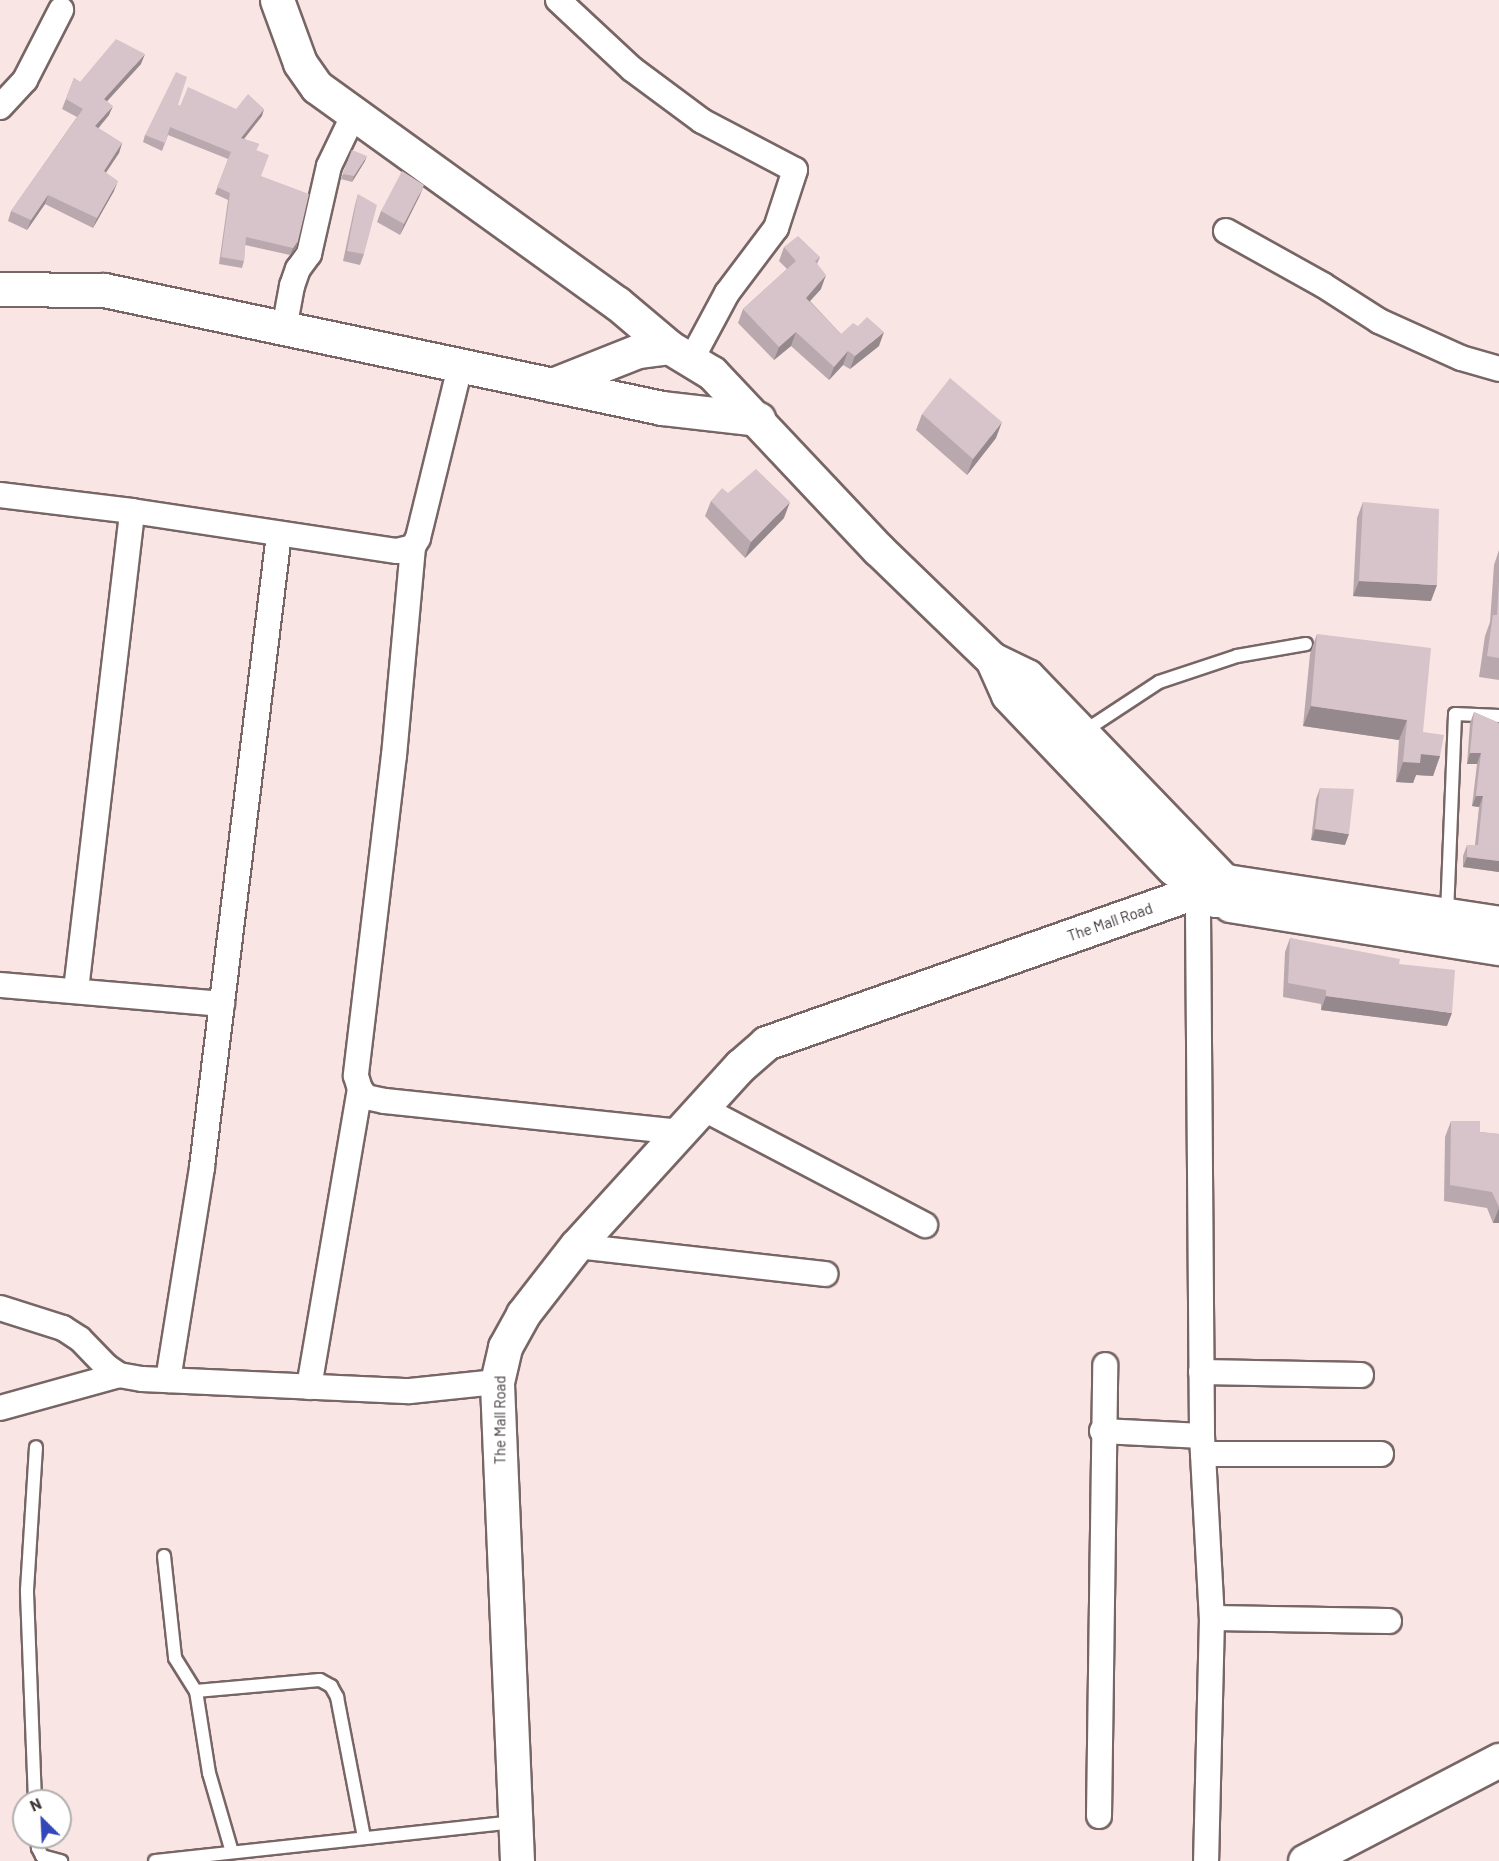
<!DOCTYPE html>
<style>
body{margin:0}
#map{position:relative;width:1499px;height:1861px;overflow:hidden;background:#f9e5e4;font-family:Barlow,sans-serif}
div>[style]{position:absolute}
.roads{filter:drop-shadow(2px 0 #776665) drop-shadow(-2px 0 #776665) drop-shadow(0 2px #776665) drop-shadow(0 -2px #776665)}
.lane>*{height:12px;margin:-6px;padding:0 6px;transform-origin:6px;border-radius:6px;background:#fff}
.street>*{height:24px;margin:-12px;padding:0 12px;transform-origin:12px;border-radius:12px;background:#fff}
.secondary>*{height:33px;margin:-16.5px;padding:0 16.5px;transform-origin:16.5px;border-radius:16.5px;background:#fff}
.wall>*{inset:0;background:#b9a9ae}
.shaded-wall>*{inset:0;background:#96898d}
.building>*{inset:0;background:#d7c4ca}
span{translate:-50% -50%;white-space:nowrap;text-align:center;line-height:1.15;-webkit-text-stroke:4.5px #fff;paint-order:stroke}
.street-label{font-size:15px;color:#3e3636}
.north{position:absolute;left:12px;top:1789px;width:60px;height:60px;box-sizing:border-box;background:#fff;border:2px solid #b2afaf;border-radius:50%;rotate:336deg;font-size:16px;font-weight:700;line-height:24px;text-align:center;color:#3e3636}
.north::after{content:'';display:block;margin:auto;width:21px;height:27px;background:#3447b9;clip-path:polygon(50% 0,100% 100%,50% 72%,0 100%)}
</style>
<div id="map">
<div class="roads">
<div class="lane">
<div style="left:1083px;top:732px;width:91px;rotate:-33.3deg"></div>
<div style="left:1159px;top:682px;width:82px;rotate:-18.4deg"></div>
<div style="left:1237px;top:656px;width:70px;rotate:-9.9deg"></div>
<div style="left:1447px;top:914px;width:200px;rotate:-87.7deg"></div>
<div style="left:1455px;top:714px;width:44px;rotate:2.6deg"></div>
<div style="left:164px;top:1556px;width:103px;rotate:83.8deg"></div>
<div style="left:175px;top:1658px;width:39px;rotate:58deg"></div>
<div style="left:196px;top:1691px;width:83px;rotate:81deg"></div>
<div style="left:209px;top:1773px;width:82px;rotate:73.8deg"></div>
<div style="left:196px;top:1691px;width:124px;rotate:-5.1deg"></div>
<div style="left:320px;top:1680px;width:13px;rotate:29deg"></div>
<div style="left:331px;top:1686px;width:13px;rotate:61deg"></div>
<div style="left:337px;top:1697px;width:143px;rotate:79.1deg"></div>
<div style="left:35px;top:1801px;width:211px;rotate:-92.2deg"></div>
<div style="left:27px;top:1590px;width:143px;rotate:-86.4deg"></div>
<div style="left:37px;top:1837px;width:11px;rotate:85deg"></div>
<div style="left:38px;top:1848px;width:9px;rotate:63deg"></div>
<div style="left:42px;top:1856px;width:20px;rotate:15deg"></div>
<div style="left:155px;top:1861px;width:360px;rotate:-6.2deg"></div>
</div>
<div class="street">
<div style="left:558px;top:0;width:101px;rotate:43deg"></div>
<div style="left:632px;top:69px;width:87px;rotate:36.6deg"></div>
<div style="left:702px;top:121px;width:105px;rotate:27.8deg"></div>
<div style="left:795px;top:170px;width:61px;rotate:108.1deg"></div>
<div style="left:776px;top:228px;width:81px;rotate:127deg"></div>
<div style="left:727px;top:293px;width:76px;rotate:118.2deg"></div>
<div style="left:0;top:107px;width:37px;rotate:-47deg"></div>
<div style="left:25px;top:80px;width:79px;rotate:-62.8deg"></div>
<div style="left:1226px;top:231px;width:111px;rotate:29.1deg"></div>
<div style="left:1323px;top:285px;width:67px;rotate:32.7deg"></div>
<div style="left:1379px;top:321px;width:90px;rotate:24.3deg"></div>
<div style="left:1461px;top:358px;width:40px;rotate:16deg"></div>
<div style="left:284px;top:329px;width:44px;rotate:-79.5deg"></div>
<div style="left:292px;top:286px;width:18px;rotate:-71deg"></div>
<div style="left:298px;top:269px;width:19px;rotate:-54deg"></div>
<div style="left:309px;top:254px;width:90px;rotate:-77.2deg"></div>
<div style="left:329px;top:166px;width:58px;rotate:-64.3deg"></div>
<div style="left:0;top:495px;width:133px;rotate:6.9deg"></div>
<div style="left:132px;top:511px;width:268px;rotate:8.6deg"></div>
<div style="left:397px;top:551px;width:16px;rotate:-14deg"></div>
<div style="left:413px;top:547px;width:10px;rotate:-61deg"></div>
<div style="left:418px;top:538px;width:176px;rotate:-76.2deg"></div>
<div style="left:413px;top:547px;width:209px;rotate:95.2deg"></div>
<div style="left:394px;top:755px;width:323px;rotate:96.8deg"></div>
<div style="left:356px;top:1076px;width:14px;rotate:73deg"></div>
<div style="left:360px;top:1089px;width:10px;rotate:53deg"></div>
<div style="left:366px;top:1097px;width:19px;rotate:12deg"></div>
<div style="left:385px;top:1101px;width:297px;rotate:6deg"></div>
<div style="left:1198px;top:911px;width:525px;rotate:89.56deg"></div>
<div style="left:1202px;top:1436px;width:182px;rotate:86.9deg"></div>
<div style="left:1212px;top:1618px;width:243px;rotate:91.4deg"></div>
<div style="left:0;top:985px;width:223px;rotate:4.9deg"></div>
<div style="left:76px;top:990px;width:482px;rotate:-83.3deg"></div>
<div style="left:702px;top:1108px;width:252px;rotate:27.7deg"></div>
<div style="left:576px;top:1246px;width:251px;rotate:6.4deg"></div>
<div style="left:0;top:1308px;width:66px;rotate:17.6deg"></div>
<div style="left:63px;top:1328px;width:20px;rotate:33deg"></div>
<div style="left:80px;top:1339px;width:37px;rotate:46deg"></div>
<div style="left:106px;top:1366px;width:16px;rotate:35deg"></div>
<div style="left:119px;top:1375px;width:23px;rotate:10deg"></div>
<div style="left:142px;top:1379px;width:268px;rotate:2.6deg"></div>
<div style="left:410px;top:1391px;width:87px;rotate:-5.9deg"></div>
<div style="left:1201px;top:1372px;width:160px;rotate:1.1deg"></div>
<div style="left:168px;top:1380px;width:216px;rotate:-80.9deg"></div>
<div style="left:202px;top:1167px;width:638px;rotate:-83.06deg"></div>
<div style="left:309px;top:1387px;width:302px;rotate:-80.3deg"></div>
<div style="left:0;top:1408px;width:123px;rotate:-15.5deg"></div>
<div style="left:1102px;top:1431px;width:100px;rotate:2.9deg"></div>
<div style="left:1203px;top:1454px;width:178px"></div>
<div style="left:1212px;top:1618px;width:177px;rotate:1deg"></div>
<div style="left:1099px;top:1816px;width:451px;rotate:-89.2deg"></div>
</div>
<div class="secondary">
<div style="left:277px;top:0;width:67px;rotate:69.9deg"></div>
<div style="left:300px;top:63px;width:29px;rotate:55deg"></div>
<div style="left:317px;top:87px;width:370px;rotate:35.8deg"></div>
<div style="left:617px;top:303px;width:68px;rotate:40.2deg"></div>
<div style="left:669px;top:347px;width:50px;rotate:31.2deg"></div>
<div style="left:712px;top:373px;width:242px;rotate:46.7deg"></div>
<div style="left:878px;top:549px;width:158px;rotate:44deg"></div>
<div style="left:992px;top:659px;width:39px;rotate:26deg"></div>
<div style="left:1027px;top:676px;width:322px;rotate:46.1deg"></div>
<div style="left:0;top:289px;width:104px;rotate:0.6deg"></div>
<div style="left:104px;top:290px;width:570px;rotate:11.94deg"></div>
<div style="left:662px;top:408px;width:97px;rotate:6.5deg"></div>
<div style="left:552px;top:385px;width:92px;rotate:-21.6deg"></div>
<div style="left:638px;top:351px;width:31px;rotate:-7deg"></div>
<div style="left:992px;top:659px;width:39px;rotate:66deg"></div>
<div style="left:1008px;top:695px;width:239px;rotate:46.4deg"></div>
<div style="left:1173px;top:868px;width:53px;rotate:37.3deg"></div>
<div style="left:1230px;top:905px;width:272px;rotate:9.1deg"></div>
<div style="left:517px;top:1861px;width:479px;rotate:-92.4deg"></div>
<div style="left:497px;top:1382px;width:36px;rotate:-77deg"></div>
<div style="left:505px;top:1347px;width:38px;rotate:-61deg"></div>
<div style="left:523px;top:1314px;width:86px;rotate:-52.1deg"></div>
<div style="left:576px;top:1246px;width:244px;rotate:-47.7deg"></div>
<div style="left:740px;top:1066px;width:35px;rotate:-41deg"></div>
<div style="left:766px;top:1043px;width:488px;rotate:-19.4deg"></div>
<div style="left:1226px;top:881px;width:276px;rotate:8.7deg"></div>
<div style="left:1305px;top:1861px;width:219px;rotate:-27.5deg"></div>
</div>
</div>
<div class="wall">
<div style="clip-path:polygon(141px 64px,107px 101px,109px 115px,98px 128px,122px 143px,119px 153px,106px 173px,114px 191px,93px 228px,45px 204px,27px 230px,8px 221px,11px 211px,77px 117px,62px 109px,74px 78px,80px 82px)"></div>
<div style="clip-path:polygon(178px 105px,180px 106px,236px 109px,262px 116px,244px 139px,259px 144px,256px 150px,261px 176px,298px 241px,296px 248px,290px 255px,245px 245px,244px 261px,242px 268px,219px 264px,228px 200px,215px 194px,228px 159px,168px 135px,162px 151px,143px 142px,145px 135px)"></div>
<div style="clip-path:polygon(352px 150px,365px 161px,352px 182px,341px 179px)"></div>
<div style="clip-path:polygon(358px 194px,364px 254px,360px 265px,343px 261px,355px 205px)"></div>
<div style="clip-path:polygon(420px 195px,400px 235px,377px 222px,381px 211px)"></div>
<div style="clip-path:polygon(784px 247px,820px 257px,817px 264px,821px 289px,810px 301px,841px 334px,879px 346px,850px 369px,843px 365px,829px 380px,791px 346px,774px 360px,738px 323px,743px 309px,787px 269px,779px 261px)"></div>
<div style="clip-path:polygon(922px 414px,996px 438px,967px 475px,916px 430px)"></div>
<div style="clip-path:polygon(728px 493px,784px 518px,745px 558px,705px 516px,711px 501px)"></div>
<div style="clip-path:polygon(1363px 502px,1431px 601px,1353px 596px,1357px 518px)"></div>
<div style="clip-path:polygon(1499px 550px,1499px 680px,1479px 677px,1485px 636px,1490px 622px,1494px 565px)"></div>
<div style="clip-path:polygon(1317px 634px,1423px 732px,1440px 756px,1433px 776px,1416px 775px,1413px 783px,1396px 782px,1399px 740px,1303px 726px,1310px 654px)"></div>
<div style="clip-path:polygon(1474px 712px,1499px 723px,1499px 872px,1463px 867px,1463px 856px,1467px 845px,1475px 845px,1479px 807px,1472px 806px,1477px 764px,1467px 764px,1470px 723px)"></div>
<div style="clip-path:polygon(1320px 788px,1345px 845px,1311px 840px,1316px 799px)"></div>
<div style="clip-path:polygon(1290px 938px,1399px 964px,1447px 1026px,1321px 1010px,1321px 1004px,1283px 997px,1285px 952px)"></div>
<div style="clip-path:polygon(1451px 1121px,1480px 1132px,1499px 1134px,1499px 1223px,1493px 1223px,1487px 1208px,1444px 1201px,1445px 1137px)"></div>
</div>
<div class="shaded-wall">
<div style="clip-path:polygon(145px 54px,141px 64px,100px 109px,104px 99px)"></div>
<div style="clip-path:polygon(113px 106px,109px 115px,92px 136px,95px 126px)"></div>
<div style="clip-path:polygon(264px 109px,262px 116px,239px 145px,241px 138px)"></div>
<div style="clip-path:polygon(122px 143px,119px 153px,100px 181px,104px 171px)"></div>
<div style="clip-path:polygon(367px 156px,365px 161px,352px 182px,354px 176px)"></div>
<div style="clip-path:polygon(118px 181px,114px 191px,93px 228px,97px 218px)"></div>
<div style="clip-path:polygon(424px 185px,420px 195px,400px 235px,404px 224px)"></div>
<div style="clip-path:polygon(48px 195px,45px 204px,27px 230px,31px 220px)"></div>
<div style="clip-path:polygon(298px 241px,296px 248px,290px 255px,293px 248px)"></div>
<div style="clip-path:polygon(826px 275px,821px 289px,801px 311px,806px 298px)"></div>
<div style="clip-path:polygon(796px 332px,791px 346px,774px 360px,779px 347px)"></div>
<div style="clip-path:polygon(884px 332px,879px 346px,850px 369px,855px 356px)"></div>
<div style="clip-path:polygon(848px 351px,843px 365px,829px 380px,834px 367px)"></div>
<div style="clip-path:polygon(1002px 422px,996px 438px,967px 475px,973px 459px)"></div>
<div style="clip-path:polygon(790px 502px,784px 518px,745px 558px,751px 542px)"></div>
<div style="clip-path:polygon(1359px 581px,1437px 585px,1431px 601px,1353px 596px)"></div>
<div style="clip-path:polygon(1311px 706px,1407px 720px,1399px 740px,1303px 726px)"></div>
<div style="clip-path:polygon(1470px 753px,1481px 753px,1477px 764px,1467px 764px)"></div>
<div style="clip-path:polygon(1421px 754px,1440px 756px,1433px 776px,1416px 775px,1413px 783px,1396px 782px,1403px 762px)"></div>
<div style="clip-path:polygon(1476px 796px,1483px 796px,1479px 807px,1472px 806px)"></div>
<div style="clip-path:polygon(1315px 829px,1349px 834px,1345px 845px,1311px 840px)"></div>
<div style="clip-path:polygon(1467px 857px,1499px 861px,1499px 872px,1463px 867px)"></div>
<div style="clip-path:polygon(1326px 996px,1452px 1013px,1447px 1026px,1321px 1010px)"></div>
<div style="clip-path:polygon(1499px 1208px,1499px 1223px,1493px 1223px)"></div>
</div>
<div class="building">
<div style="clip-path:polygon(116px 39px,145px 54px,104px 99px,113px 106px,95px 126px,122px 143px,104px 171px,118px 181px,97px 218px,48px 195px,31px 220px,11px 211px,83px 109px,66px 99px,74px 78px,80px 82px)"></div>
<div style="clip-path:polygon(176px 72px,187px 77px,178px 105px,180px 106px,188px 87px,236px 109px,248px 94px,264px 109px,241px 138px,259px 144px,256px 150px,269px 155px,261px 176px,309px 194px,298px 241px,293px 248px,246px 237px,244px 261px,221px 257px,230px 193px,217px 187px,231px 152px,170px 127px,165px 143px,145px 135px)"></div>
<div style="clip-path:polygon(352px 150px,367px 156px,354px 176px,343px 174px)"></div>
<div style="clip-path:polygon(402px 171px,424px 185px,404px 224px,381px 211px)"></div>
<div style="clip-path:polygon(358px 194px,377px 205px,364px 254px,347px 251px)"></div>
<div style="clip-path:polygon(798px 236px,820px 257px,815px 261px,826px 275px,806px 298px,841px 334px,853px 323px,858px 326px,867px 317px,884px 332px,855px 356px,848px 351px,834px 367px,796px 332px,779px 347px,743px 309px,796px 261px,784px 247px)"></div>
<div style="clip-path:polygon(950px 378px,1002px 422px,973px 459px,922px 414px)"></div>
<div style="clip-path:polygon(756px 469px,790px 502px,751px 542px,711px 501px,722px 488px,728px 493px)"></div>
<div style="clip-path:polygon(1363px 502px,1439px 509px,1437px 585px,1359px 581px)"></div>
<div style="clip-path:polygon(1499px 582px,1499px 658px,1487px 656px,1493px 615px,1497px 615px)"></div>
<div style="clip-path:polygon(1317px 634px,1431px 648px,1423px 732px,1444px 735px,1440px 756px,1421px 754px,1420px 763px,1403px 762px,1407px 720px,1311px 706px)"></div>
<div style="clip-path:polygon(1474px 712px,1499px 723px,1499px 861px,1467px 857px,1467px 845px,1478px 845px,1483px 796px,1476px 796px,1481px 753px,1470px 753px)"></div>
<div style="clip-path:polygon(1320px 788px,1354px 789px,1349px 834px,1315px 829px)"></div>
<div style="clip-path:polygon(1290px 938px,1400px 959px,1399px 964px,1455px 970px,1452px 1013px,1326px 996px,1326px 990px,1288px 983px)"></div>
<div style="clip-path:polygon(1451px 1121px,1480px 1121px,1480px 1132px,1499px 1134px,1499px 1207px,1492px 1192px,1450px 1185px)"></div>
</div>
<div class="street-label">
<span style="left:1110px;top:922px;rotate:-19deg">The Mall Road</span>
<span style="left:500px;top:1420px;rotate:-90deg">The Mall Road</span>
</div>
<div class="north">N</div>
</div>
